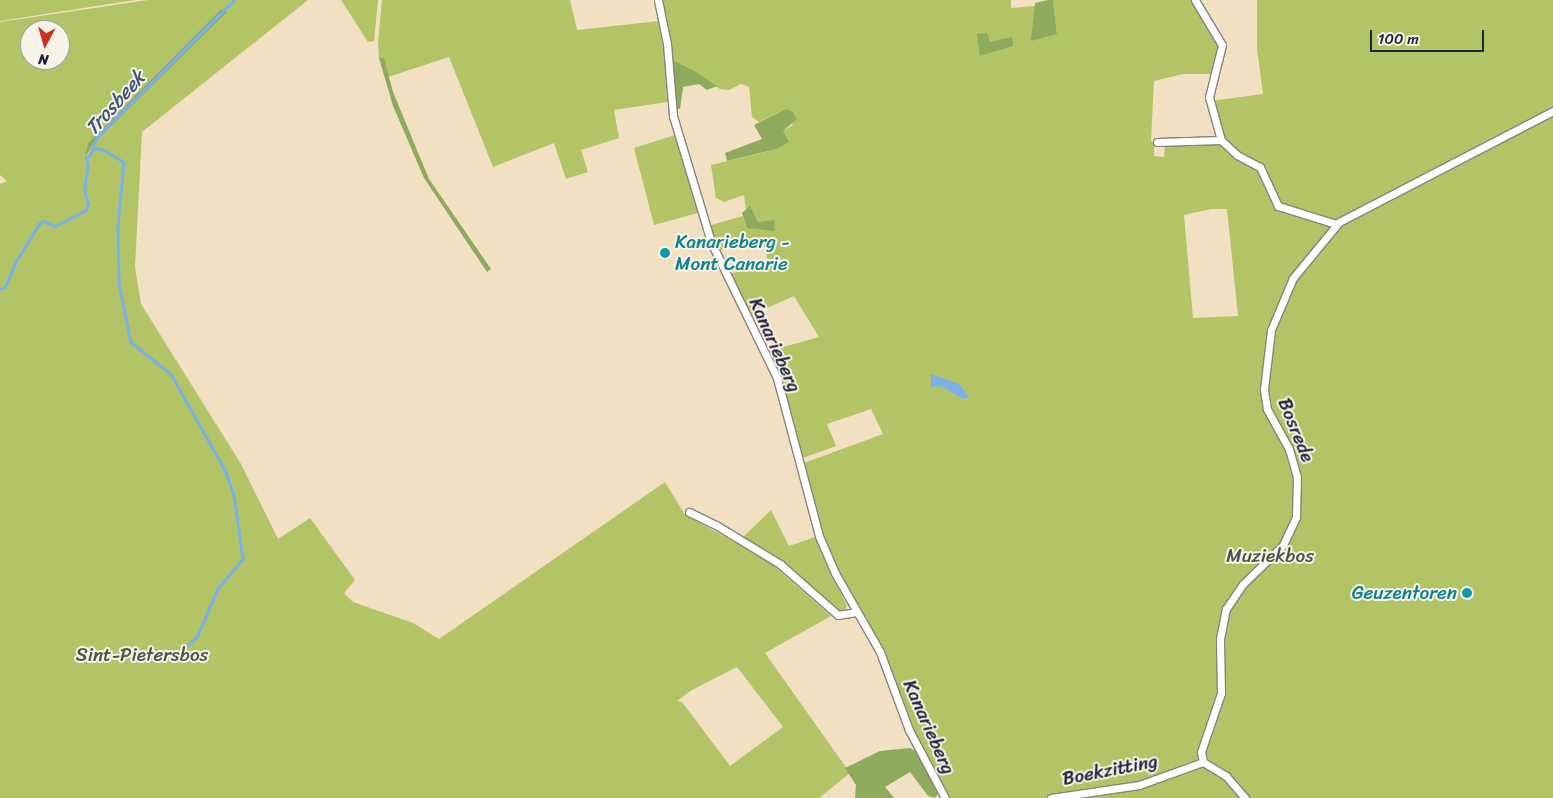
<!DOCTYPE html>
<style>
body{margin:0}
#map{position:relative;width:1553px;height:798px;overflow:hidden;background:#f1e0c2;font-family:Sriracha,sans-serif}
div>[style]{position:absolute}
.green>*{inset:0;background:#b3c467}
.forest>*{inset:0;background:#8eaa5c}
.water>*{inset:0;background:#7ab1e9}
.stream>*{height:2.5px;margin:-1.25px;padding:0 1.25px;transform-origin:1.25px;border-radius:1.25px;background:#7ab1e9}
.roads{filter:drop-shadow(1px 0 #8a817e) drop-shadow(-1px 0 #8a817e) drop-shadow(0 1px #8a817e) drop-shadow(0 -1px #8a817e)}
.street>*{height:7px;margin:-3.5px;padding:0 3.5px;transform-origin:3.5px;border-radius:3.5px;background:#fff}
.dots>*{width:14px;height:14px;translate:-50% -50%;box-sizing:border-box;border:2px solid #f7f3e8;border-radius:50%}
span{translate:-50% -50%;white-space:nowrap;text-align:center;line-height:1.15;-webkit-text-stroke:4px #f7f3e8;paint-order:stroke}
.culture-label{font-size:19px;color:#0d838f}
.left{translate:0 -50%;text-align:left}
.right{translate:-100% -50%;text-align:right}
.street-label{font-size:19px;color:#22223b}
.park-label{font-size:19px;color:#4e5348}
.water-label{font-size:20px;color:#415478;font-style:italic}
.north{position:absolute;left:20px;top:20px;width:50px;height:50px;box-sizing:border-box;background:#f7f3e8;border:1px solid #a29fa3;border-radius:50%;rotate:186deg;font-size:14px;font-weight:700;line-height:20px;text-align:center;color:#22223b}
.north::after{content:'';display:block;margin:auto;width:18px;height:22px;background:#c8321e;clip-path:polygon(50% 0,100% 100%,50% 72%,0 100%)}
.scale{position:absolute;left:1370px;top:30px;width:114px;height:22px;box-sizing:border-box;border:2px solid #22223b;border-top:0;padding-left:6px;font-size:15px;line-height:18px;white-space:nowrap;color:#22223b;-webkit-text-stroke:4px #f7f3e8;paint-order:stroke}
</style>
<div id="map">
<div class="green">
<div style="clip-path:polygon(0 0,135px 0,0 21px)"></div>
<div style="clip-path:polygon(evenodd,148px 0,308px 0,142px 132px,135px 267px,141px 304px,241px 464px,278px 539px,310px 518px,355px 580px,344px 593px,353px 602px,413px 623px,439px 639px,665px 482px,685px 515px,766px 559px,831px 616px,765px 653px,850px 773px,819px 798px,0 798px,0 184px,7px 181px,0 175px,0 22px,148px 0,221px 9px,226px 12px,94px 143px,86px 156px,88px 143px,221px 9px,148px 0,30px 30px,60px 30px,60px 60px,30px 60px,30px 30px,148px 0,737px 667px,783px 727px,730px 766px,682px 702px,677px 701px,692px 690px,737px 667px)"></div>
<div style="clip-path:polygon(341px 0,378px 0,374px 41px,368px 42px)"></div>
<div style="clip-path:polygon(382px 0,570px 0,577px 30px,659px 21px,666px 64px,667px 102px,614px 110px,619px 138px,581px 150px,588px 172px,566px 179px,554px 143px,493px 167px,449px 57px,388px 77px,384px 59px,379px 58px,378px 42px)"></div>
<div style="clip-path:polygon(evenodd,661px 0,1011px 0,1011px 8px,1035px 6px,1034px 30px,1057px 34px,1053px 0,1192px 0,1215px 34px,1220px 49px,1212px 74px,1183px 74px,1154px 81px,1151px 141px,1154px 142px,1154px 156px,1164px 157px,1165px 144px,1220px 142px,1257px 170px,1260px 167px,1239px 155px,1224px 139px,1211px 101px,1263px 94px,1257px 48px,1257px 0,1553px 0,1553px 798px,949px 798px,914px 731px,879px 643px,841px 578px,811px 509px,804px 463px,883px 434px,871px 409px,827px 424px,836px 446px,803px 458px,769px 351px,819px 337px,794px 296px,749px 316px,730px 274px,768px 261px,762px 240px,717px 251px,708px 226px,743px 216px,747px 228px,773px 225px,775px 221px,758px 222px,750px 207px,746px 210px,744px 195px,724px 202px,716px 198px,711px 165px,777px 149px,783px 131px,793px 125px,786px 109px,759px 122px,752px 117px,749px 87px,741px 84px,729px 90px,720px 89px,671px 59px,661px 0,1211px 209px,1227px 209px,1238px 316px,1193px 318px,1184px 215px,1211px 209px)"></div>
<div style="clip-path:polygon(675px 135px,698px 213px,654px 225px,634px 148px)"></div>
<div style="clip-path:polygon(771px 510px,789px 546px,815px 537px,847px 606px,844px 611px,839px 612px,743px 537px)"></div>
</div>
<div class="forest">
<div style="clip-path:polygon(1048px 0,1053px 0,1057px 34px,1031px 41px,1035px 3px)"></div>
<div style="clip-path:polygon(221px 9px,227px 12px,94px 143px,85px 157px,88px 143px)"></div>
<div style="clip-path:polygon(987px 33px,990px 42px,1012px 37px,1013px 46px,980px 56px,977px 34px)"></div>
<div style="clip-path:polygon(379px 58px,384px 58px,393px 92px,429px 179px,491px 269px,487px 272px,424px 178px,393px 106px)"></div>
<div style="clip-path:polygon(671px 59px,694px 71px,717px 86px,707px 90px,699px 84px,683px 87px,680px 109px,674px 109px)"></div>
<div style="clip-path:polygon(786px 109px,793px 112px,797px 119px,783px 131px,789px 142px,777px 149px,727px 161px,725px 153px,762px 139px,754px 125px)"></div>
<div style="clip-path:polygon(750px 206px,758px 222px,775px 220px,774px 231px,747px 228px,742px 213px)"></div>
<div style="clip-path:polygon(910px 748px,917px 752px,938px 794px,935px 798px,928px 796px,910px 772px,885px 787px,894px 798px,855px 798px,856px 785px,845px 768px,880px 751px)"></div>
</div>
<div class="water">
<div style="clip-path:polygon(931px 374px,959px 384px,969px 397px,963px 399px,941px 386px,931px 387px)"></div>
</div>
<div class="stream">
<div style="left:93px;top:148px;width:11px;rotate:10deg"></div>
<div style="left:104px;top:150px;width:23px;rotate:31deg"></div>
<div style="left:124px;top:162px;width:63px;rotate:95.4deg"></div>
<div style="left:118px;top:225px;width:58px;rotate:89deg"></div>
<div style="left:119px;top:283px;width:60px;rotate:78.5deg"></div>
<div style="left:131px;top:342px;width:51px;rotate:38.7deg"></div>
<div style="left:171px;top:374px;width:110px;rotate:60.6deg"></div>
<div style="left:225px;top:470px;width:27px;rotate:70deg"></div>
<div style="left:234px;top:495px;width:65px;rotate:82deg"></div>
<div style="left:243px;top:559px;width:39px;rotate:130deg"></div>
<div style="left:218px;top:589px;width:51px;rotate:113.1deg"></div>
<div style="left:198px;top:636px;width:20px;rotate:135deg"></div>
<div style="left:184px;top:650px;width:9px;rotate:63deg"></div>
<div style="left:0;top:289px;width:5px;rotate:-22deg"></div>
<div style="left:5px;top:287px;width:26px;rotate:-67deg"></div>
<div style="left:15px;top:263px;width:46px;rotate:-58.4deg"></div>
<div style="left:39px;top:224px;width:6px;rotate:-31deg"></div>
<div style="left:44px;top:221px;width:12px;rotate:24deg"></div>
<div style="left:55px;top:226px;width:34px;rotate:-27deg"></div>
<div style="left:85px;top:211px;width:9px;rotate:-69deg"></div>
<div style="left:88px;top:203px;width:14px;rotate:-107deg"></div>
<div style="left:84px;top:190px;width:24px;rotate:-81deg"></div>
<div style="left:88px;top:166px;width:8px;rotate:-104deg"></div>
<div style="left:86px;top:158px;width:5px;rotate:-37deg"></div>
<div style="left:90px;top:155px;width:19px;rotate:-69deg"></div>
<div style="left:97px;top:137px;width:194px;rotate:-45deg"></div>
</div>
<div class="roads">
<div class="street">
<div style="left:658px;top:0;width:45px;rotate:78.4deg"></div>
<div style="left:667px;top:44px;width:72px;rotate:85.2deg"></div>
<div style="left:673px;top:116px;width:132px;rotate:73.2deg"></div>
<div style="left:711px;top:242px;width:151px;rotate:64.1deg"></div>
<div style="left:777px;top:378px;width:163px;rotate:75.1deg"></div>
<div style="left:819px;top:536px;width:40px;rotate:66.6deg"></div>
<div style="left:835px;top:573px;width:91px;rotate:60.3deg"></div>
<div style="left:880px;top:652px;width:83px;rotate:69.6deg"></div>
<div style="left:909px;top:730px;width:77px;rotate:62.1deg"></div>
<div style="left:1195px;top:0;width:52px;rotate:59deg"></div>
<div style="left:1222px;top:45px;width:54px;rotate:104deg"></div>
<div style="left:1209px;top:97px;width:45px;rotate:74.4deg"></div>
<div style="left:1221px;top:140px;width:22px;rotate:43deg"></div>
<div style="left:1237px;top:155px;width:26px;rotate:28deg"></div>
<div style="left:1260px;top:167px;width:43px;rotate:65.2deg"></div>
<div style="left:1278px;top:206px;width:61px;rotate:17.2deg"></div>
<div style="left:1157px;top:142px;width:64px;rotate:-1.8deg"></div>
<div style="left:689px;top:512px;width:30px;rotate:26deg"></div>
<div style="left:716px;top:525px;width:75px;rotate:31.4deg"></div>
<div style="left:780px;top:564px;width:77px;rotate:41.3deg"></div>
<div style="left:838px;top:615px;width:19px;rotate:-9deg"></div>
<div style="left:1203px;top:762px;width:10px;rotate:-101deg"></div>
<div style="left:1201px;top:752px;width:62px;rotate:-71.3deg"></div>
<div style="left:1221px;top:693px;width:54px;rotate:-91.1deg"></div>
<div style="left:1220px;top:639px;width:31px;rotate:-79deg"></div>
<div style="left:1226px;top:609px;width:30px;rotate:-56deg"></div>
<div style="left:1243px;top:584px;width:56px;rotate:-44.3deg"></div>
<div style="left:1283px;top:545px;width:31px;rotate:-65deg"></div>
<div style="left:1296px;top:517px;width:40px;rotate:-88.6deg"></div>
<div style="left:1297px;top:477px;width:29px;rotate:-106deg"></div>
<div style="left:1289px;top:449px;width:46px;rotate:-118.8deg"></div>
<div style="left:1267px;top:409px;width:20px;rotate:-99deg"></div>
<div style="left:1264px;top:389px;width:59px;rotate:-83.2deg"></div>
<div style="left:1271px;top:330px;width:56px;rotate:-67.1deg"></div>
<div style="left:1293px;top:278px;width:72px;rotate:-50.6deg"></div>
<div style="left:1339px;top:222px;width:241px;rotate:-27.4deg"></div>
<div style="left:1203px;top:762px;width:27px;rotate:31deg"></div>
<div style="left:1226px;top:776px;width:29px;rotate:49deg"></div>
<div style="left:1051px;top:798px;width:89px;rotate:-8.4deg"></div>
<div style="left:1139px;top:785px;width:68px;rotate:-19.8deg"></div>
</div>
</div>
<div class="dots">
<div style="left:665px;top:253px;background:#0f9aa8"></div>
<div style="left:1467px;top:593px;background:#0f9aa8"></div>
</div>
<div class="culture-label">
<span class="left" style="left:675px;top:253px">Kanarieberg -<br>Mont Canarie</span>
<span class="right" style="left:1457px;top:593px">Geuzentoren</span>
</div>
<div class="street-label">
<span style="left:775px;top:345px;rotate:66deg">Kanarieberg</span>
<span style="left:1296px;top:430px;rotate:68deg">Bosrede</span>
<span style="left:929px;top:727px;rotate:66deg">Kanarieberg</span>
<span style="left:1110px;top:770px;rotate:-11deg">Boekzitting</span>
</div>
<div class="park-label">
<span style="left:1270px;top:556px">Muziekbos</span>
<span style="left:142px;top:655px">Sint-Pietersbos</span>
</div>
<div class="water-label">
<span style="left:115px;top:103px;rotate:-48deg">Trosbeek</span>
</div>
<div class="north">N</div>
<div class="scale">100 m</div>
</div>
